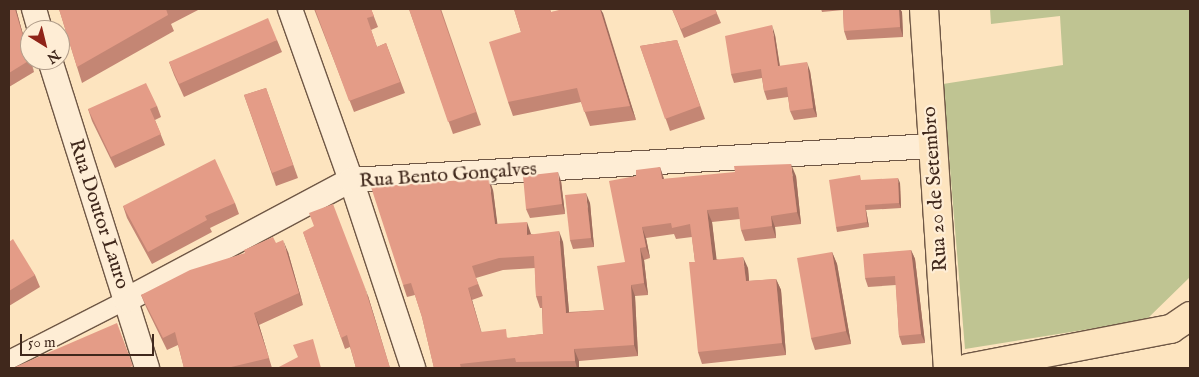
<!DOCTYPE html>
<meta charset="utf-8">
<style>
body{margin:0}
#map{position:relative;width:1199px;height:377px;overflow:hidden;background:#fde4bf;font-family:"IM FELL English",serif}
div>[style]{position:absolute}
.green>*{inset:0;background:#bfc492}
.roads{filter:drop-shadow(1px 0 #6f5745) drop-shadow(-1px 0 #6f5745) drop-shadow(0 1px #6f5745) drop-shadow(0 -1px #6f5745)}
.street>*{height:18px;margin:-9px;padding:0 9px;transform-origin:9px;border-radius:9px;background:#feedd5}
.secondary>*{height:24px;margin:-12px;padding:0 12px;transform-origin:12px;border-radius:12px;background:#feedd5}
.primary>*{height:28px;margin:-14px;padding:0 14px;transform-origin:14px;border-radius:14px;background:#fde4bf}
.wall>*{inset:0;background:#c48674}
.shaded-wall>*{inset:0;background:#a06d5e}
.building>*{inset:0;background:#e49c87}
span{translate:-50% -50%;white-space:nowrap;text-align:center;line-height:1.15;-webkit-text-stroke:4.5px #feedd5;paint-order:stroke}
.street-label{font-size:20px;color:#40281c}
.frame{position:absolute;inset:0;border:10px solid #40281c;pointer-events:none}
.north{position:absolute;left:20px;top:20px;width:50px;height:50px;box-sizing:border-box;background:#feedd5;border:1px solid #b29e8b;border-radius:50%;rotate:144deg;font-size:14px;font-weight:700;line-height:20px;text-align:center;color:#40281c}
.north::after{content:'';display:block;margin:auto;width:18px;height:22px;background:#8f2418;clip-path:polygon(50% 0,100% 100%,50% 72%,0 100%)}
.scale{position:absolute;left:20px;top:334px;width:134px;height:22px;box-sizing:border-box;border:2px solid #40281c;border-top:0;padding-left:6px;font-size:15px;line-height:18px;white-space:nowrap;color:#40281c;-webkit-text-stroke:4px #feedd5;paint-order:stroke}
</style>
<div id="map">
<div class="green">
<div style="clip-path:polygon(990px 9px,1190px 9px,1190px 277px,1146px 320px,965px 349px,943px 84px,1063px 65px,1060px 16px,991px 24px)"></div>
</div>
<div class="roads">
<div class="street">
<div style="left:9px;top:360px;width:131px;rotate:-27.1deg"></div>
</div>
<div class="secondary">
<div style="left:34px;top:9px;width:22px;rotate:74deg"></div>
<div style="left:290px;top:9px;width:182px;rotate:70.4deg"></div>
<div style="left:351px;top:180px;width:198px;rotate:71.7deg"></div>
<div style="left:50px;top:60px;width:323px;rotate:72.5deg"></div>
<div style="left:126px;top:300px;width:255px;rotate:-28.1deg"></div>
<div style="left:351px;top:180px;width:581px;rotate:-3.35deg"></div>
</div>
<div class="primary">
<div style="left:924px;top:9px;width:360px;rotate:86.2deg"></div>
<div style="left:968px;top:368px;width:207px;rotate:-10.9deg"></div>
<div style="left:1171px;top:329px;width:23px;rotate:-34deg"></div>
</div>
</div>
<div class="wall">
<div style="clip-path:polygon(9px 9px,16px 9px,30px 60px,34px 72px,9px 87px)"></div>
<div style="clip-path:polygon(59px 9px,200px 9px,171px 24px,174px 31px,82px 83px,77px 67px)"></div>
<div style="clip-path:polygon(314px 9px,371px 9px,378px 27px,371px 30px,377px 47px,386px 43px,405px 93px,354px 112px)"></div>
<div style="clip-path:polygon(409px 9px,441px 9px,481px 125px,453px 134px)"></div>
<div style="clip-path:polygon(514px 9px,550px 9px,551px 12px,601px 9px,636px 120px,590px 126px,581px 102px,513px 116px,508px 102px,521px 32px)"></div>
<div style="clip-path:polygon(672px 9px,715px 9px,721px 23px,684px 38px)"></div>
<div style="clip-path:polygon(821px 9px,900px 9px,902px 12px,903px 37px,847px 40px,844px 31px,843px 10px,822px 12px)"></div>
<div style="clip-path:polygon(775px 35px,780px 66px,810px 71px,817px 117px,794px 120px,790px 111px,788px 97px,767px 100px,764px 91px,762px 78px,734px 83px,731px 74px)"></div>
<div style="clip-path:polygon(277px 40px,282px 52px,184px 97px,174px 75px,169px 62px)"></div>
<div style="clip-path:polygon(677px 40px,705px 119px,670px 131px,640px 46px)"></div>
<div style="clip-path:polygon(266px 88px,298px 178px,276px 186px,244px 95px)"></div>
<div style="clip-path:polygon(157px 106px,161px 117px,155px 120px,165px 145px,115px 168px,92px 121px,88px 109px)"></div>
<div style="clip-path:polygon(evenodd,660px 167px,664px 179px,796px 176px,801px 224px,775px 227px,776px 238px,745px 241px,741px 230px,740px 219px,712px 222px,716px 259px,748px 268px,749px 281px,776px 279px,781px 290px,786px 355px,702px 364px,698px 352px,695px 262px,692px 237px,676px 239px,674px 234px,646px 238px,650px 258px,644px 260px,648px 295px,635px 296px,638px 356px,579px 361px,579px 368px,434px 368px,422px 317px,415px 295px,407px 297px,403px 285px,493px 190px,497px 224px,531px 234px,563px 242px,569px 312px,604px 310px,625px 262px,636px 176px,660px 167px,535px 268px,536px 296px,540px 308px,542px 308px,543px 334px,509px 338px,481px 332px,472px 300px,483px 296px,476px 278px,503px 270px,535px 268px)"></div>
<div style="clip-path:polygon(862px 180px,900px 183px,901px 208px,866px 210px,869px 227px,837px 232px,836px 227px)"></div>
<div style="clip-path:polygon(561px 181px,565px 214px,530px 218px,526px 209px)"></div>
<div style="clip-path:polygon(235px 203px,239px 214px,210px 228px,212px 232px,152px 264px,127px 218px,123px 206px)"></div>
<div style="clip-path:polygon(590px 203px,594px 247px,573px 249px,570px 240px)"></div>
<div style="clip-path:polygon(303px 232px,368px 296px,390px 368px,356px 368px,350px 347px,345px 349px)"></div>
<div style="clip-path:polygon(9px 242px,35px 275px,40px 287px,9px 306px)"></div>
<div style="clip-path:polygon(276px 243px,288px 252px,303px 305px,259px 325px,272px 368px,184px 368px,178px 345px,167px 350px,146px 307px,141px 295px)"></div>
<div style="clip-path:polygon(911px 250px,915px 259px,925px 343px,902px 345px,899px 336px,896px 285px,868px 287px,865px 278px)"></div>
<div style="clip-path:polygon(832px 252px,837px 264px,851px 344px,815px 350px,811px 338px)"></div>
</div>
<div class="shaded-wall">
<div style="clip-path:polygon(15px 9px,16px 9px,30px 60px,31px 60px,34px 72px,30px 60px)"></div>
<div style="clip-path:polygon(600px 9px,603px 13px,636px 120px,630px 106px)"></div>
<div style="clip-path:polygon(899px 9px,900px 9px,902px 12px,903px 37px,900px 27px)"></div>
<div style="clip-path:polygon(772px 25px,775px 35px,781px 75px,778px 66px)"></div>
<div style="clip-path:polygon(807px 62px,810px 71px,817px 117px,813px 108px)"></div>
<div style="clip-path:polygon(791px 164px,796px 176px,801px 224px,797px 212px)"></div>
<div style="clip-path:polygon(660px 167px,664px 179px,662px 179px)"></div>
<div style="clip-path:polygon(558px 172px,561px 181px,565px 214px,562px 204px)"></div>
<div style="clip-path:polygon(489px 178px,493px 190px,499px 236px,495px 224px)"></div>
<div style="clip-path:polygon(898px 178px,900px 183px,901px 208px,899px 203px)"></div>
<div style="clip-path:polygon(586px 193px,590px 203px,594px 247px,591px 238px)"></div>
<div style="clip-path:polygon(865px 205px,866px 210px,869px 227px,867px 222px)"></div>
<div style="clip-path:polygon(707px 210px,712px 222px,718px 271px,713px 260px)"></div>
<div style="clip-path:polygon(771px 216px,775px 227px,776px 238px,772px 226px)"></div>
<div style="clip-path:polygon(527px 222px,531px 234px,527px 235px)"></div>
<div style="clip-path:polygon(642px 227px,646px 238px,650px 258px,646px 247px)"></div>
<div style="clip-path:polygon(559px 231px,563px 242px,570px 324px,566px 313px)"></div>
<div style="clip-path:polygon(283px 240px,288px 252px,303px 305px,299px 293px)"></div>
<div style="clip-path:polygon(640px 248px,644px 260px,648px 295px,644px 283px)"></div>
<div style="clip-path:polygon(911px 250px,915px 259px,925px 343px,921px 334px)"></div>
<div style="clip-path:polygon(832px 252px,837px 264px,851px 344px,846px 331px)"></div>
<div style="clip-path:polygon(743px 257px,748px 268px,750px 293px,746px 281px)"></div>
<div style="clip-path:polygon(776px 279px,781px 290px,786px 355px,782px 343px)"></div>
<div style="clip-path:polygon(364px 285px,368px 296px,390px 368px)"></div>
<div style="clip-path:polygon(631px 285px,635px 296px,638px 356px,634px 345px)"></div>
<div style="clip-path:polygon(468px 288px,472px 300px,485px 344px,481px 332px)"></div>
<div style="clip-path:polygon(254px 313px,259px 325px,272px 368px,269px 358px)"></div>
<div style="clip-path:polygon(574px 349px,579px 361px,579px 368px,577px 368px,575px 361px)"></div>
</div>
<div class="building">
<div style="clip-path:polygon(9px 9px,15px 9px,30px 60px,9px 73px)"></div>
<div style="clip-path:polygon(59px 9px,166px 9px,168px 15px,77px 67px)"></div>
<div style="clip-path:polygon(315px 9px,371px 9px,374px 16px,367px 18px,377px 47px,386px 43px,400px 82px,349px 101px)"></div>
<div style="clip-path:polygon(409px 9px,440px 9px,476px 112px,448px 122px)"></div>
<div style="clip-path:polygon(514px 9px,549px 9px,551px 12px,563px 9px,600px 9px,630px 106px,584px 112px,577px 88px,508px 102px,489px 42px,521px 32px)"></div>
<div style="clip-path:polygon(672px 9px,715px 9px,717px 13px,681px 29px)"></div>
<div style="clip-path:polygon(843px 9px,899px 9px,900px 27px,844px 31px)"></div>
<div style="clip-path:polygon(268px 18px,277px 40px,179px 84px,169px 62px)"></div>
<div style="clip-path:polygon(772px 25px,778px 66px,807px 62px,813px 108px,790px 111px,787px 87px,764px 91px,761px 69px,731px 74px,725px 36px)"></div>
<div style="clip-path:polygon(677px 40px,700px 106px,665px 119px,640px 46px)"></div>
<div style="clip-path:polygon(146px 83px,157px 106px,150px 109px,161px 134px,111px 157px,88px 109px)"></div>
<div style="clip-path:polygon(266px 88px,293px 165px,272px 173px,244px 95px)"></div>
<div style="clip-path:polygon(215px 159px,235px 203px,205px 216px,207px 220px,148px 252px,123px 206px)"></div>
<div style="clip-path:polygon(evenodd,791px 164px,797px 212px,771px 216px,772px 226px,741px 230px,738px 207px,707px 210px,713px 260px,743px 257px,746px 281px,776px 279px,782px 343px,698px 352px,689px 262px,695px 262px,690px 224px,672px 228px,671px 223px,642px 227px,646px 247px,640px 248px,644px 283px,631px 285px,634px 345px,574px 349px,575px 361px,516px 362px,515px 358px,460px 364px,461px 368px,434px 368px,422px 317px,411px 283px,403px 285px,371px 187px,489px 178px,495px 224px,527px 222px,527px 235px,559px 231px,566px 313px,604px 310px,597px 266px,625px 262px,609px 181px,636px 176px,636px 170px,660px 167px,662px 179px,735px 172px,734px 166px,791px 164px,534px 256px,536px 296px,542px 296px,543px 334px,507px 338px,506px 329px,481px 332px,468px 288px,478px 284px,472px 266px,499px 258px,534px 256px)"></div>
<div style="clip-path:polygon(558px 172px,562px 204px,526px 209px,523px 176px)"></div>
<div style="clip-path:polygon(860px 175px,861px 180px,898px 178px,899px 203px,865px 205px,867px 222px,836px 227px,829px 180px)"></div>
<div style="clip-path:polygon(586px 193px,591px 238px,570px 240px,565px 195px)"></div>
<div style="clip-path:polygon(333px 204px,364px 285px,390px 368px,356px 368px,347px 335px,341px 338px,303px 232px,314px 226px,309px 213px)"></div>
<div style="clip-path:polygon(273px 237px,276px 243px,283px 240px,299px 293px,254px 313px,269px 358px,227px 368px,184px 368px,175px 332px,163px 338px,141px 295px,190px 270px,245px 253px,244px 250px)"></div>
<div style="clip-path:polygon(13px 239px,35px 275px,9px 291px,9px 242px)"></div>
<div style="clip-path:polygon(911px 250px,921px 334px,899px 336px,895px 276px,865px 278px,863px 254px)"></div>
<div style="clip-path:polygon(832px 252px,846px 331px,811px 338px,797px 258px)"></div>
<div style="clip-path:polygon(117px 323px,133px 366px,127px 368px,16px 368px,15px 367px)"></div>
<div style="clip-path:polygon(313px 339px,321px 368px,277px 368px,298px 357px,293px 345px)"></div>
</div>
<div class="street-label">
<span style="left:448px;top:175px;rotate:-4deg">Rua Bento Gonçalves</span>
<span style="left:935px;top:189px;rotate:-94deg">Rua 20 de Setembro</span>
<span style="left:99px;top:214px;rotate:72deg">Rua Doutor Lauro</span>
</div>
<div class="frame"></div>
<div class="north">N</div>
<div class="scale">50 m</div>
</div>
